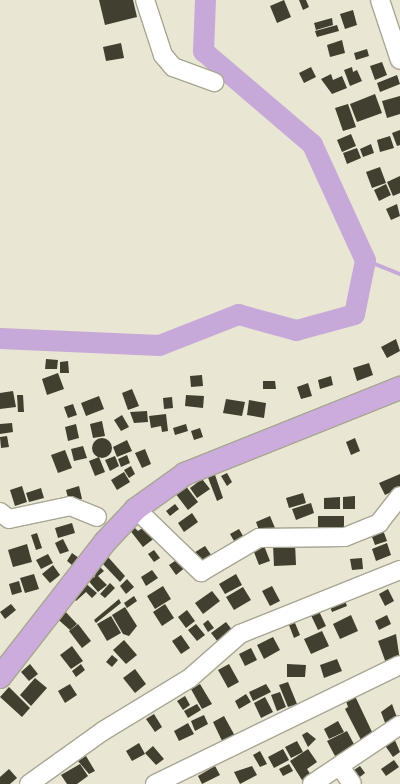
<!DOCTYPE html>
<style>
body{margin:0}
#map{position:relative;width:400px;height:784px;overflow:hidden;background:#e9e6d3;font-family:Jost,sans-serif}
div>[style]{position:absolute}
.stream>*{height:4px;margin:-2px;padding:0 2px;transform-origin:2px;border-radius:2px;background:#c6a9d8}
.river>*{height:21px;margin:-10.5px;padding:0 10.5px;transform-origin:10.5px;border-radius:10.5px;background:#c6a9d8}
.building>*{inset:0;background:#413f2f}
.round{border-radius:50%}
.roads{filter:drop-shadow(1px 0 #a9a693) drop-shadow(-1px 0 #a9a693) drop-shadow(0 1px #a9a693) drop-shadow(0 -1px #a9a693)}
.minor>*{height:18px;margin:-9px;padding:0 9px;transform-origin:9px;border-radius:9px;background:#fff}
.major>*{height:22px;margin:-11px;padding:0 11px;transform-origin:11px;border-radius:11px;background:#cbacdd}
span{translate:-50% -50%;white-space:nowrap;text-align:center;line-height:1.15;-webkit-text-stroke:5px #f6f4e0;paint-order:stroke}
</style>
<div id="map">
<div class="stream">
<div style="left:365px;top:260px;width:38px;rotate:22deg"></div>
</div>
<div class="river">
<div style="left:0;top:338px;width:159px;rotate:2.5deg"></div>
<div style="left:159px;top:345px;width:85px;rotate:-21.4deg"></div>
<div style="left:238px;top:314px;width:60px;rotate:15.4deg"></div>
<div style="left:296px;top:330px;width:60px;rotate:-15.4deg"></div>
<div style="left:354px;top:314px;width:55px;rotate:-78.5deg"></div>
<div style="left:365px;top:260px;width:128px;rotate:-114.6deg"></div>
<div style="left:312px;top:144px;width:143px;rotate:-139.5deg"></div>
<div style="left:203px;top:51px;width:51px;rotate:-87.8deg"></div>
</div>
<div class="building">
<div style="clip-path:polygon(99px 0,133px 0,137px 17px,105px 25px)"></div>
<div style="clip-path:polygon(284px 0,291px 17px,277px 23px,270px 6px)"></div>
<div style="clip-path:polygon(299px 0,306px 0,309px 7px,303px 10px)"></div>
<div style="clip-path:polygon(353px 10px,357px 25px,345px 29px,340px 14px)"></div>
<div style="clip-path:polygon(332px 18px,333px 25px,316px 30px,314px 23px)"></div>
<div style="clip-path:polygon(337px 25px,339px 31px,317px 37px,315px 31px)"></div>
<div style="clip-path:polygon(342px 40px,345px 53px,330px 57px,327px 45px)"></div>
<div style="clip-path:polygon(121px 43px,124px 58px,106px 61px,103px 47px)"></div>
<div style="clip-path:polygon(367px 49px,369px 56px,356px 60px,354px 53px)"></div>
<div style="clip-path:polygon(382px 62px,387px 75px,375px 80px,370px 66px)"></div>
<div style="clip-path:polygon(311px 67px,316px 77px,304px 83px,299px 73px)"></div>
<div style="clip-path:polygon(352px 67px,353px 72px,357px 70px,362px 81px,350px 86px,344px 70px)"></div>
<div style="clip-path:polygon(331px 74px,333px 80px,342px 76px,347px 88px,332px 94px,321px 79px)"></div>
<div style="clip-path:polygon(397px 75px,400px 84px,380px 92px,377px 83px)"></div>
<div style="clip-path:polygon(375px 94px,382px 113px,357px 122px,350px 104px)"></div>
<div style="clip-path:polygon(400px 96px,400px 114px,387px 118px,382px 101px)"></div>
<div style="clip-path:polygon(348px 104px,356px 127px,343px 131px,335px 108px)"></div>
<div style="clip-path:polygon(400px 130px,400px 145px,397px 146px,392px 133px)"></div>
<div style="clip-path:polygon(351px 134px,356px 146px,342px 152px,337px 140px)"></div>
<div style="clip-path:polygon(390px 136px,394px 148px,380px 152px,377px 140px)"></div>
<div style="clip-path:polygon(371px 144px,374px 153px,363px 157px,360px 149px)"></div>
<div style="clip-path:polygon(357px 148px,361px 158px,347px 164px,343px 153px)"></div>
<div style="clip-path:polygon(380px 167px,386px 183px,372px 188px,366px 172px)"></div>
<div style="clip-path:polygon(400px 176px,400px 193px,393px 196px,387px 182px)"></div>
<div style="clip-path:polygon(386px 184px,391px 195px,379px 201px,374px 190px)"></div>
<div style="clip-path:polygon(397px 204px,400px 216px,391px 220px,386px 209px)"></div>
<div style="clip-path:polygon(396px 339px,400px 351px,387px 358px,381px 347px)"></div>
<div style="clip-path:polygon(46px 359px,58px 360px,57px 369px,45px 369px)"></div>
<div style="clip-path:polygon(68px 361px,69px 373px,60px 373px,60px 362px)"></div>
<div style="clip-path:polygon(369px 363px,373px 375px,357px 381px,353px 368px)"></div>
<div style="clip-path:polygon(58px 373px,64px 389px,47px 395px,42px 379px)"></div>
<div style="clip-path:polygon(202px 375px,203px 386px,191px 387px,190px 376px)"></div>
<div style="clip-path:polygon(331px 376px,333px 385px,320px 389px,318px 380px)"></div>
<div style="clip-path:polygon(263px 381px,275px 381px,276px 389px,263px 389px)"></div>
<div style="clip-path:polygon(308px 383px,312px 396px,301px 399px,297px 387px)"></div>
<div style="clip-path:polygon(132px 389px,139px 406px,128px 410px,122px 393px)"></div>
<div style="clip-path:polygon(13px 391px,16px 407px,0 409px,0 393px)"></div>
<div style="clip-path:polygon(17px 395px,23px 395px,24px 412px,18px 412px)"></div>
<div style="clip-path:polygon(186px 395px,204px 396px,203px 408px,185px 406px)"></div>
<div style="clip-path:polygon(99px 396px,104px 409px,86px 416px,81px 403px)"></div>
<div style="clip-path:polygon(172px 397px,173px 408px,164px 409px,163px 398px)"></div>
<div style="clip-path:polygon(226px 399px,245px 402px,242px 416px,223px 413px)"></div>
<div style="clip-path:polygon(249px 400px,266px 403px,264px 418px,247px 415px)"></div>
<div style="clip-path:polygon(73px 404px,77px 415px,68px 418px,64px 407px)"></div>
<div style="clip-path:polygon(147px 411px,148px 422px,134px 423px,130px 412px)"></div>
<div style="clip-path:polygon(166px 414px,168px 431px,162px 432px,161px 426px,151px 428px,149px 416px)"></div>
<div style="clip-path:polygon(122px 415px,129px 427px,121px 431px,114px 420px)"></div>
<div style="clip-path:polygon(102px 421px,105px 436px,93px 438px,90px 424px)"></div>
<div style="clip-path:polygon(12px 423px,13px 432px,0 434px,0 424px)"></div>
<div style="clip-path:polygon(76px 424px,79px 438px,68px 441px,65px 427px)"></div>
<div style="clip-path:polygon(186px 424px,188px 431px,175px 435px,173px 428px)"></div>
<div style="clip-path:polygon(200px 428px,203px 437px,194px 440px,191px 431px)"></div>
<div style="clip-path:polygon(7px 436px,9px 447px,1px 448px,0 437px)"></div>
<div style="clip-path:polygon(355px 438px,360px 451px,351px 455px,346px 442px)"></div>
<div class="round" style="left:92px;top:438px;width:20px;height:20px"></div>
<div style="clip-path:polygon(127px 440px,132px 451px,117px 457px,113px 447px)"></div>
<div style="clip-path:polygon(83px 446px,87px 458px,74px 461px,71px 449px)"></div>
<div style="clip-path:polygon(145px 449px,151px 464px,142px 468px,135px 453px)"></div>
<div style="clip-path:polygon(65px 450px,72px 468px,58px 473px,51px 455px)"></div>
<div style="clip-path:polygon(127px 455px,130px 463px,121px 467px,118px 459px)"></div>
<div style="clip-path:polygon(115px 456px,119px 466px,110px 471px,105px 460px)"></div>
<div style="clip-path:polygon(99px 457px,105px 472px,95px 476px,89px 461px)"></div>
<div style="clip-path:polygon(131px 466px,135px 474px,129px 478px,124px 470px)"></div>
<div style="clip-path:polygon(124px 472px,130px 482px,117px 490px,111px 480px)"></div>
<div style="clip-path:polygon(214px 472px,223px 498px,217px 501px,207px 475px)"></div>
<div style="clip-path:polygon(227px 473px,232px 482px,227px 486px,221px 476px)"></div>
<div style="clip-path:polygon(400px 474px,400px 488px,385px 495px,379px 483px)"></div>
<div style="clip-path:polygon(202px 479px,210px 489px,197px 498px,190px 488px)"></div>
<div style="clip-path:polygon(185px 485px,198px 502px,188px 510px,175px 493px)"></div>
<div style="clip-path:polygon(22px 486px,27px 502px,15px 506px,10px 490px)"></div>
<div style="clip-path:polygon(79px 486px,82px 499px,69px 502px,66px 490px)"></div>
<div style="clip-path:polygon(41px 488px,44px 498px,29px 502px,26px 493px)"></div>
<div style="clip-path:polygon(303px 493px,306px 503px,289px 508px,286px 498px)"></div>
<div style="clip-path:polygon(355px 496px,355px 509px,343px 509px,343px 497px)"></div>
<div style="clip-path:polygon(340px 497px,340px 509px,324px 509px,324px 498px)"></div>
<div style="clip-path:polygon(311px 503px,314px 513px,296px 520px,292px 509px)"></div>
<div style="clip-path:polygon(175px 504px,179px 509px,170px 516px,166px 511px)"></div>
<div style="clip-path:polygon(192px 513px,198px 522px,184px 532px,178px 523px)"></div>
<div style="clip-path:polygon(270px 516px,275px 528px,260px 533px,256px 522px)"></div>
<div style="clip-path:polygon(318px 516px,344px 516px,344px 532px,318px 532px)"></div>
<div style="clip-path:polygon(72px 523px,75px 533px,58px 538px,55px 528px)"></div>
<div style="clip-path:polygon(147px 525px,156px 537px,143px 547px,129px 529px,133px 526px,138px 531px)"></div>
<div style="clip-path:polygon(239px 529px,246px 541px,237px 546px,230px 534px)"></div>
<div style="clip-path:polygon(383px 530px,387px 541px,375px 545px,371px 534px)"></div>
<div style="clip-path:polygon(37px 533px,42px 548px,36px 550px,31px 535px)"></div>
<div style="clip-path:polygon(63px 539px,69px 551px,60px 554px,55px 543px)"></div>
<div style="clip-path:polygon(263px 543px,270px 561px,259px 565px,252px 547px)"></div>
<div style="clip-path:polygon(295px 543px,296px 565px,274px 566px,273px 545px)"></div>
<div style="clip-path:polygon(387px 543px,391px 555px,376px 561px,372px 549px)"></div>
<div style="clip-path:polygon(27px 544px,32px 562px,13px 567px,8px 550px)"></div>
<div style="clip-path:polygon(205px 546px,214px 559px,200px 567px,192px 554px)"></div>
<div style="clip-path:polygon(154px 550px,160px 558px,154px 562px,148px 554px)"></div>
<div style="clip-path:polygon(72px 553px,83px 561px,77px 569px,67px 561px)"></div>
<div style="clip-path:polygon(48px 554px,53px 563px,41px 569px,36px 560px)"></div>
<div style="clip-path:polygon(108px 557px,125px 576px,120px 582px,102px 563px)"></div>
<div style="clip-path:polygon(181px 557px,187px 566px,176px 575px,169px 565px)"></div>
<div style="clip-path:polygon(362px 558px,363px 569px,352px 570px,350px 559px)"></div>
<div style="clip-path:polygon(53px 565px,60px 575px,50px 583px,42px 574px)"></div>
<div style="clip-path:polygon(99px 566px,104px 571px,98px 576px,107px 585px,98px 592px,86px 578px,91px 574px,94px 578px)"></div>
<div style="clip-path:polygon(152px 570px,158px 578px,146px 586px,141px 577px)"></div>
<div style="clip-path:polygon(34px 574px,39px 589px,25px 593px,20px 578px)"></div>
<div style="clip-path:polygon(236px 574px,242px 585px,225px 594px,219px 584px)"></div>
<div style="clip-path:polygon(127px 579px,134px 587px,126px 594px,120px 586px)"></div>
<div style="clip-path:polygon(19px 581px,22px 592px,12px 595px,9px 584px)"></div>
<div style="clip-path:polygon(84px 582px,97px 593px,92px 598px,86px 592px,76px 601px,70px 594px)"></div>
<div style="clip-path:polygon(110px 583px,115px 588px,105px 598px,100px 594px)"></div>
<div style="clip-path:polygon(163px 586px,171px 599px,155px 609px,147px 596px)"></div>
<div style="clip-path:polygon(272px 586px,280px 601px,270px 606px,262px 591px)"></div>
<div style="clip-path:polygon(243px 587px,251px 600px,234px 610px,226px 597px)"></div>
<div style="clip-path:polygon(388px 589px,394px 601px,385px 606px,379px 594px)"></div>
<div style="clip-path:polygon(212px 591px,220px 601px,203px 614px,195px 603px)"></div>
<div style="clip-path:polygon(134px 596px,137px 601px,127px 608px,124px 603px)"></div>
<div style="clip-path:polygon(343px 596px,347px 606px,332px 612px,328px 602px)"></div>
<div style="clip-path:polygon(119px 599px,121px 603px,96px 623px,94px 620px)"></div>
<div style="clip-path:polygon(11px 604px,16px 610px,5px 619px,0 612px)"></div>
<div style="clip-path:polygon(165px 604px,174px 618px,162px 626px,153px 612px)"></div>
<div style="clip-path:polygon(125px 607px,137px 626px,129px 636px,123px 634px,112px 615px)"></div>
<div style="clip-path:polygon(317px 607px,326px 626px,318px 630px,309px 611px)"></div>
<div style="clip-path:polygon(62px 608px,77px 624px,70px 630px,53px 615px)"></div>
<div style="clip-path:polygon(187px 610px,195px 621px,186px 628px,178px 617px)"></div>
<div style="clip-path:polygon(351px 615px,358px 631px,340px 639px,333px 624px)"></div>
<div style="clip-path:polygon(387px 615px,391px 624px,379px 630px,375px 621px)"></div>
<div style="clip-path:polygon(111px 616px,121px 633px,107px 641px,97px 624px)"></div>
<div style="clip-path:polygon(208px 620px,214px 628px,208px 632px,203px 624px)"></div>
<div style="clip-path:polygon(226px 622px,233px 631px,218px 642px,211px 633px)"></div>
<div style="clip-path:polygon(295px 623px,300px 635px,294px 638px,289px 625px)"></div>
<div style="clip-path:polygon(78px 624px,91px 641px,82px 648px,69px 631px)"></div>
<div style="clip-path:polygon(196px 624px,205px 635px,197px 641px,188px 630px)"></div>
<div style="clip-path:polygon(322px 631px,329px 646px,311px 654px,304px 639px)"></div>
<div style="clip-path:polygon(396px 634px,400px 661px,387px 666px,378px 641px)"></div>
<div style="clip-path:polygon(181px 635px,190px 648px,181px 654px,172px 641px)"></div>
<div style="clip-path:polygon(273px 637px,280px 650px,264px 659px,257px 645px)"></div>
<div style="clip-path:polygon(124px 640px,137px 655px,126px 664px,113px 650px)"></div>
<div style="clip-path:polygon(72px 646px,83px 661px,71px 669px,60px 655px)"></div>
<div style="clip-path:polygon(251px 648px,257px 660px,245px 666px,239px 654px)"></div>
<div style="clip-path:polygon(112px 655px,118px 660px,112px 667px,106px 662px)"></div>
<div style="clip-path:polygon(337px 659px,342px 671px,324px 678px,320px 665px)"></div>
<div style="clip-path:polygon(30px 664px,38px 674px,29px 681px,21px 672px)"></div>
<div style="clip-path:polygon(81px 664px,85px 670px,76px 677px,72px 671px)"></div>
<div style="clip-path:polygon(229px 664px,239px 682px,228px 688px,218px 670px)"></div>
<div style="clip-path:polygon(287px 664px,306px 665px,305px 677px,287px 677px)"></div>
<div style="clip-path:polygon(135px 669px,146px 684px,135px 693px,123px 678px)"></div>
<div style="clip-path:polygon(35px 678px,47px 688px,31px 706px,20px 695px)"></div>
<div style="clip-path:polygon(288px 682px,297px 704px,288px 707px,279px 685px)"></div>
<div style="clip-path:polygon(70px 684px,77px 695px,65px 703px,58px 691px)"></div>
<div style="clip-path:polygon(200px 684px,212px 704px,202px 709px,191px 689px)"></div>
<div style="clip-path:polygon(266px 684px,271px 692px,253px 701px,249px 692px)"></div>
<div style="clip-path:polygon(9px 687px,30px 708px,22px 717px,0 697px)"></div>
<div style="clip-path:polygon(280px 692px,286px 707px,277px 711px,271px 695px)"></div>
<div style="clip-path:polygon(246px 694px,251px 702px,239px 709px,235px 701px)"></div>
<div style="clip-path:polygon(185px 696px,190px 705px,183px 710px,177px 701px)"></div>
<div style="clip-path:polygon(355px 696px,373px 734px,361px 740px,345px 709px,348px 707px,346px 701px)"></div>
<div style="clip-path:polygon(265px 697px,273px 712px,261px 718px,254px 703px)"></div>
<div style="clip-path:polygon(197px 704px,201px 710px,188px 718px,184px 711px)"></div>
<div style="clip-path:polygon(392px 704px,399px 723px,387px 728px,381px 712px)"></div>
<div style="clip-path:polygon(154px 714px,162px 727px,155px 732px,146px 719px)"></div>
<div style="clip-path:polygon(204px 715px,208px 724px,195px 731px,191px 721px)"></div>
<div style="clip-path:polygon(224px 716px,235px 736px,223px 743px,213px 722px)"></div>
<div style="clip-path:polygon(338px 721px,344px 732px,329px 739px,324px 729px)"></div>
<div style="clip-path:polygon(188px 723px,194px 734px,179px 741px,174px 731px)"></div>
<div style="clip-path:polygon(347px 731px,355px 746px,335px 756px,327px 741px)"></div>
<div style="clip-path:polygon(307px 732px,316px 739px,308px 747px,302px 735px)"></div>
<div style="clip-path:polygon(394px 738px,400px 752px,393px 757px,384px 744px)"></div>
<div style="clip-path:polygon(297px 741px,303px 752px,291px 758px,285px 747px)"></div>
<div style="clip-path:polygon(139px 743px,145px 754px,132px 761px,126px 751px)"></div>
<div style="clip-path:polygon(153px 746px,164px 759px,156px 765px,145px 753px)"></div>
<div style="clip-path:polygon(283px 749px,289px 760px,274px 768px,268px 757px)"></div>
<div style="clip-path:polygon(308px 749px,317px 762px,307px 769px,311px 775px,302px 780px,290px 761px)"></div>
<div style="clip-path:polygon(260px 751px,267px 764px,260px 767px,253px 755px)"></div>
<div style="clip-path:polygon(86px 756px,95px 771px,89px 774px,78px 761px)"></div>
<div style="clip-path:polygon(394px 760px,399px 767px,386px 776px,381px 769px)"></div>
<div style="clip-path:polygon(80px 764px,88px 776px,77px 784px,67px 784px,61px 775px)"></div>
<div style="clip-path:polygon(289px 764px,293px 771px,283px 776px,279px 769px)"></div>
<div style="clip-path:polygon(215px 766px,220px 775px,202px 784px,198px 776px)"></div>
<div style="clip-path:polygon(252px 766px,257px 775px,240px 784px,234px 772px)"></div>
<div style="clip-path:polygon(360px 766px,365px 773px,356px 780px,351px 772px)"></div>
<div style="clip-path:polygon(9px 769px,17px 778px,10px 784px,0 784px,0 777px)"></div>
</div>
<div class="roads">
<div class="minor">
<div style="left:145px;top:0;width:58px;rotate:71.9deg"></div>
<div style="left:163px;top:55px;width:16px;rotate:50deg"></div>
<div style="left:173px;top:67px;width:44px;rotate:20.1deg"></div>
<div style="left:380px;top:0;width:63px;rotate:71.6deg"></div>
<div style="left:136px;top:509px;width:91px;rotate:44.1deg"></div>
<div style="left:201px;top:572px;width:67px;rotate:-30.4deg"></div>
<div style="left:259px;top:538px;width:86px;rotate:-0.7deg"></div>
<div style="left:345px;top:537px;width:37px;rotate:-22deg"></div>
<div style="left:379px;top:523px;width:34px;rotate:-52deg"></div>
<div style="left:0;top:512px;width:11px;rotate:38deg"></div>
<div style="left:9px;top:519px;width:62px;rotate:-12deg"></div>
<div style="left:70px;top:506px;width:29px;rotate:22deg"></div>
<div style="left:341px;top:768px;width:19px;rotate:55deg"></div>
<div style="left:29px;top:784px;width:91px;rotate:-35.6deg"></div>
<div style="left:103px;top:731px;width:102px;rotate:-31.3deg"></div>
<div style="left:190px;top:678px;width:67px;rotate:-41.3deg"></div>
<div style="left:240px;top:634px;width:172px;rotate:-21.8deg"></div>
<div style="left:155px;top:784px;width:272px;rotate:-25.9deg"></div>
<div style="left:312px;top:784px;width:106px;rotate:-33.8deg"></div>
</div>
<div class="major">
<div style="left:0;top:677px;width:172px;rotate:-52.1deg"></div>
<div style="left:106px;top:541px;width:44px;rotate:-46.8deg"></div>
<div style="left:136px;top:509px;width:60px;rotate:-35.5deg"></div>
<div style="left:185px;top:474px;width:232px;rotate:-21.8deg"></div>
</div>
</div>
</div>
